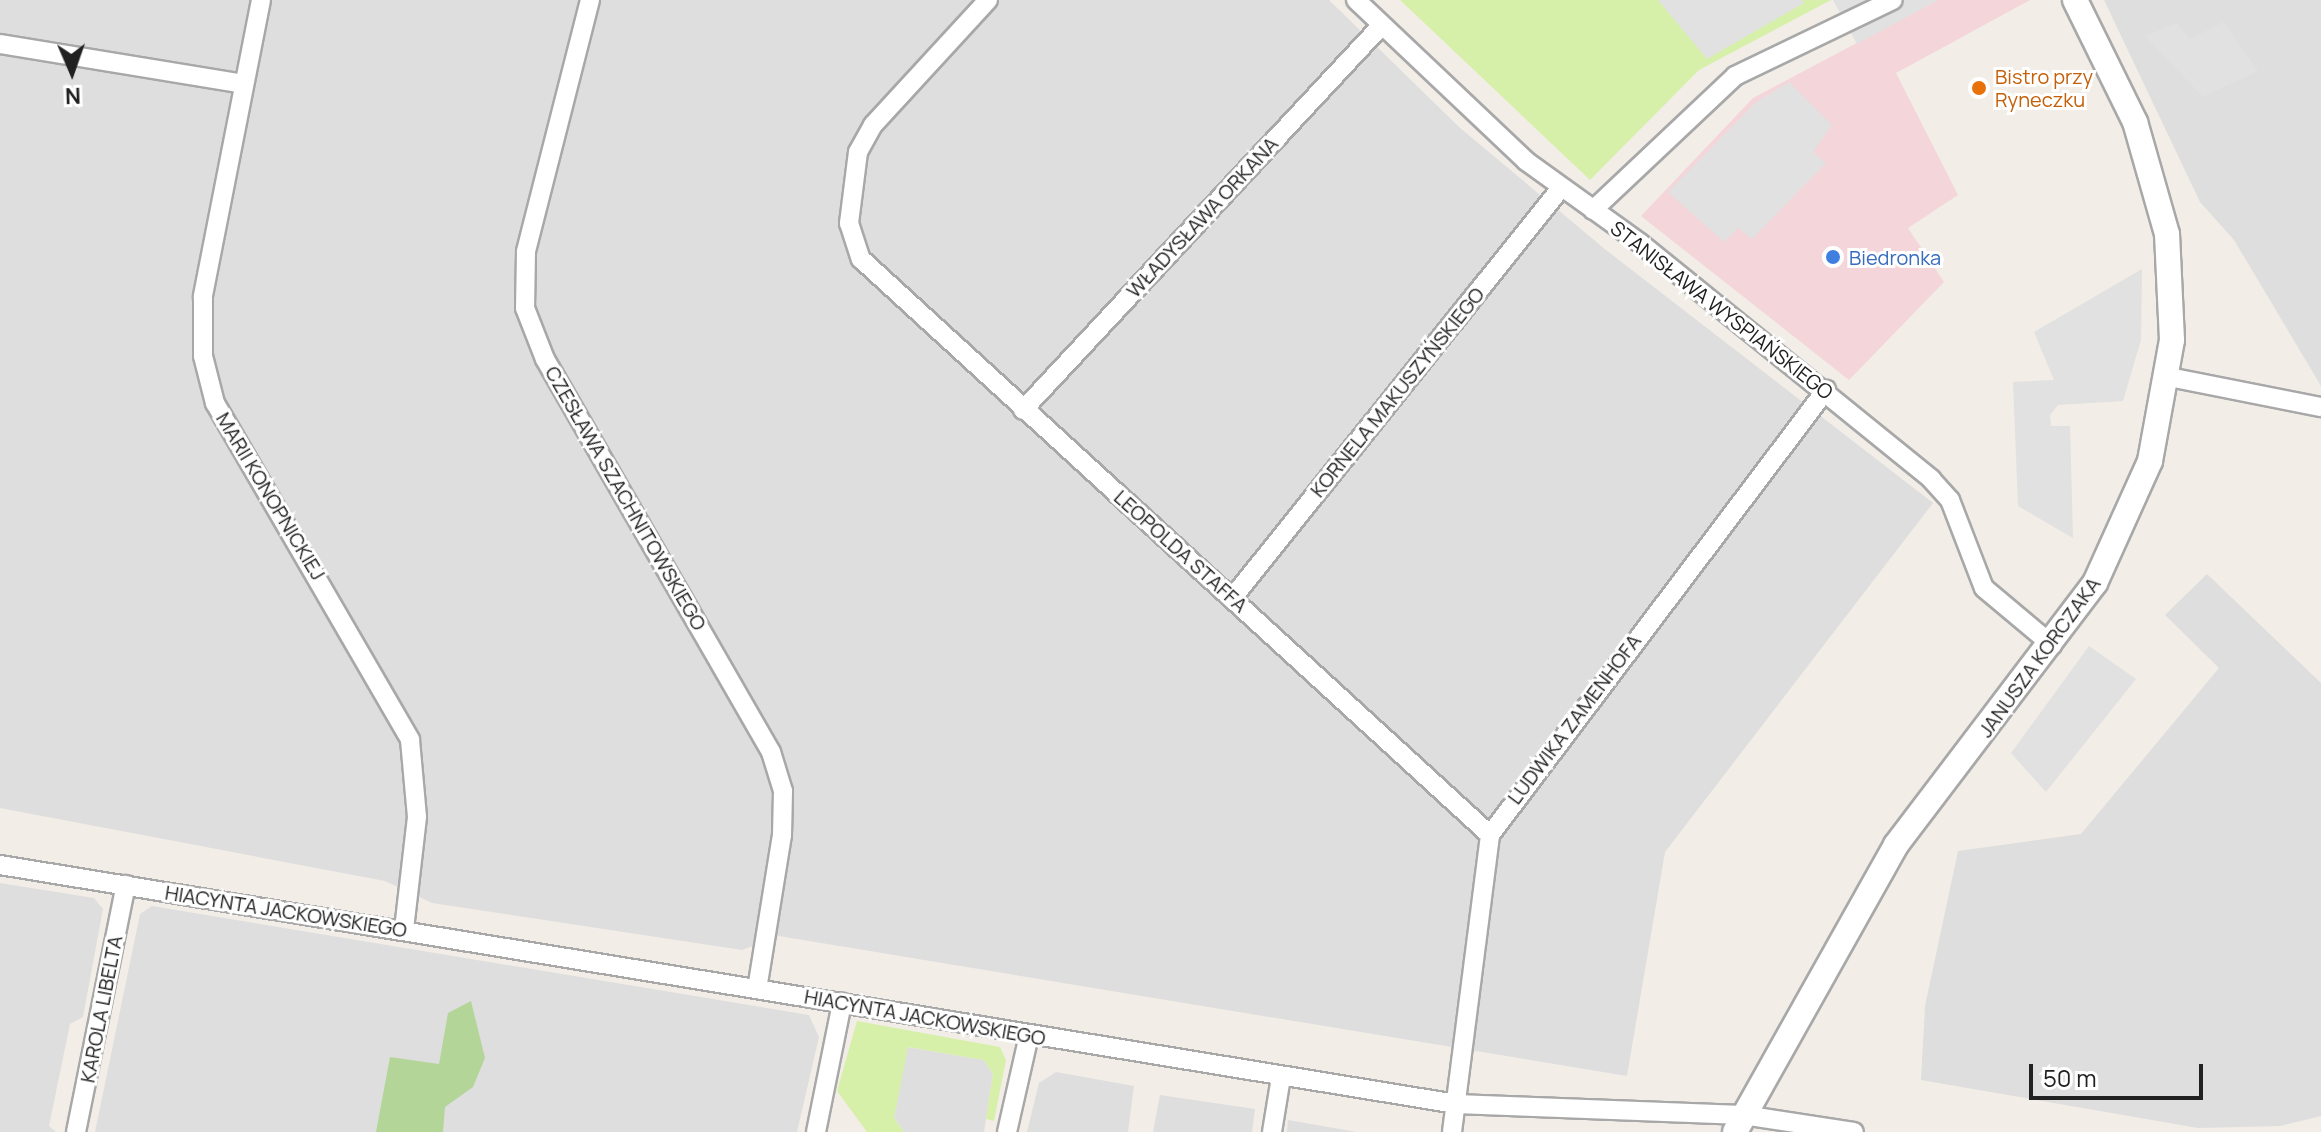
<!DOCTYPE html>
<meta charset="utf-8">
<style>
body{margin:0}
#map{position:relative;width:2321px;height:1132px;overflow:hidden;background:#f2ede7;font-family:Manrope,sans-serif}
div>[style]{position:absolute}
.residential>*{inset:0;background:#dfdede}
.commercial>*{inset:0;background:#f4d5d9}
.grass>*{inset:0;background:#d7f0a9}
.forest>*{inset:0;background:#b4d598}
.parking>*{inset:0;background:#e1e1e1}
.roads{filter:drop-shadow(2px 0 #a8a8a8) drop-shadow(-2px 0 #a8a8a8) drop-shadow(0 2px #a8a8a8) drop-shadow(0 -2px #a8a8a8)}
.minor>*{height:18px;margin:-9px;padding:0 9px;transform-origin:9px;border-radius:9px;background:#fff}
.tertiary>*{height:24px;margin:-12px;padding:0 12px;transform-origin:12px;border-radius:12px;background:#fff}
.dots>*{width:22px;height:22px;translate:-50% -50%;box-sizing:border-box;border:4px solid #fff;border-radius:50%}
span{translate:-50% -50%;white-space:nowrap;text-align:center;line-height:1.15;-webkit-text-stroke:6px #fff;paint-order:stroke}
.food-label{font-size:20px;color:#c56008}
.left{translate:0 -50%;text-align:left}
.street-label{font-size:20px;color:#212121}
.shop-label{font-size:20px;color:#366cbe}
.north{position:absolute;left:32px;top:32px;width:80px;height:80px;-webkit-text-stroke:6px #fff;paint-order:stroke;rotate:178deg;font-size:22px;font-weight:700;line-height:32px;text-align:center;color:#212121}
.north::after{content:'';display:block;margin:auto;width:28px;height:36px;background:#212121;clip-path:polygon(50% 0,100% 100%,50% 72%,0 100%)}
.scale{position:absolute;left:2029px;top:1064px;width:174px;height:36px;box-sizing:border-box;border:4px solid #212121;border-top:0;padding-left:10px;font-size:24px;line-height:28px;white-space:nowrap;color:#212121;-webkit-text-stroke:6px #fff;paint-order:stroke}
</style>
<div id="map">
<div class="residential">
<div style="clip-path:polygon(0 0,1329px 0,1459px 127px,1606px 250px,1933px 503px,1665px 852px,1627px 1076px,779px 936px,742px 950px,432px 903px,385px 881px,0 808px)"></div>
<div style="clip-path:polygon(2104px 0,2321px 0,2321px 386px,2234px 240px,2200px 202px)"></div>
<div style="clip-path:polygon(2207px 574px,2321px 683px,2321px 1116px,2280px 1126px,2198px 1128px,1921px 1080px,1925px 1006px,1958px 851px,2081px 834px,2219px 668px,2165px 615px)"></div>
<div style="clip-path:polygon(0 883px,94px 898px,103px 909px,83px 1017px,70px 1024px,49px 1126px,56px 1132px,0 1132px)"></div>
<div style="clip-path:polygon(152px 906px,809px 1015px,819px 1037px,797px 1132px,95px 1132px,140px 914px)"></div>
<div style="clip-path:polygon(907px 1047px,984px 1060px,993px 1074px,984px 1132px,904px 1132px,894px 1118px)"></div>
<div style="clip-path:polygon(1056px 1072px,1134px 1086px,1128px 1132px,1027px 1132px,1039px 1083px)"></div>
<div style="clip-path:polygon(1160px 1095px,1255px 1109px,1252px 1132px,1153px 1132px)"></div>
<div style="clip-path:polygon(1288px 1120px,1357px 1132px,1287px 1132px)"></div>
</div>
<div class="commercial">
<div style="clip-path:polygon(1938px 0,2030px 0,1896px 73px,1958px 195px,1908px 228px,1944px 282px,1849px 380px,1641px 216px,1753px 98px)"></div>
</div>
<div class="grass">
<div style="clip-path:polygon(1400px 0,1831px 0,1699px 70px,1590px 180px)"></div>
<div style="clip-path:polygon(857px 1021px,1000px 1047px,1006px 1060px,994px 1121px,986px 1119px,993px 1074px,984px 1060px,908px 1047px,894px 1118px,904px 1132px,867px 1132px,837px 1091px)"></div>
</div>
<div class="forest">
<div style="clip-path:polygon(471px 1001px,485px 1058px,473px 1087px,445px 1107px,443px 1132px,376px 1132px,390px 1057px,439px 1064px,448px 1013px)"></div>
</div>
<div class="parking">
<div style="clip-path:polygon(1658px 0,1802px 0,1804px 3px,1707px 59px)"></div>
<div style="clip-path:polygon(1833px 0,1938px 0,1857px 44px)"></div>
<div style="clip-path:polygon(2224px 22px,2258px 71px,2203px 97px,2145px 36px,2177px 23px,2190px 39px)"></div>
<div style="clip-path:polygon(1789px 82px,1832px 125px,1813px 152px,1826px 163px,1752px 239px,1738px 228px,1724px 242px,1668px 192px,1755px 103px)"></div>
<div style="clip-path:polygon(2142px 269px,2141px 340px,2123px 401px,2058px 405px,2050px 415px,2051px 426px,2070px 426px,2073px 538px,2018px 506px,2013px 382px,2054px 380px,2034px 332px)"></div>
<div style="clip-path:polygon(2089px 646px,2136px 679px,2046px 792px,2011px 753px)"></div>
</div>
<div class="roads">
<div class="minor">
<div style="left:261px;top:0;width:303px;rotate:101.1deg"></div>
<div style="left:203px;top:297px;width:59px;rotate:90deg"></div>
<div style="left:203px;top:356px;width:49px;rotate:75.7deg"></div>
<div style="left:215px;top:403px;width:389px;rotate:59.9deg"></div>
<div style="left:410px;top:740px;width:77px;rotate:84.8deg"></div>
<div style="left:417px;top:817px;width:114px;rotate:96.6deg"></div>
<div style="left:590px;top:0;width:260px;rotate:104.3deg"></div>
<div style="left:526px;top:252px;width:56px;rotate:91deg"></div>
<div style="left:525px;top:308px;width:55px;rotate:68.6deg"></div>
<div style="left:545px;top:359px;width:453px;rotate:60.1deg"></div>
<div style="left:771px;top:752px;width:41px;rotate:72.9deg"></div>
<div style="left:783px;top:791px;width:44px;rotate:91.3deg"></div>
<div style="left:782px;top:835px;width:156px;rotate:99.2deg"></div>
<div style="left:988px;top:0;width:170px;rotate:132.6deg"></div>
<div style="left:873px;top:125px;width:31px;rotate:119deg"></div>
<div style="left:858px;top:152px;width:72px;rotate:97.2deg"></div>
<div style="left:849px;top:223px;width:38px;rotate:72deg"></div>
<div style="left:861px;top:259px;width:853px;rotate:42.48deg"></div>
<div style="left:1356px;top:0;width:234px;rotate:43.4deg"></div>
<div style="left:1526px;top:161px;width:140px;rotate:35.7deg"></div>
<div style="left:1640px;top:243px;width:375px;rotate:39deg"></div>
<div style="left:1931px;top:479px;width:28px;rotate:48deg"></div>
<div style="left:1950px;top:500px;width:94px;rotate:68.9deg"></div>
<div style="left:1984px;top:588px;width:89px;rotate:40deg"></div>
<div style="left:0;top:44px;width:247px;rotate:9.3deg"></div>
<div style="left:1593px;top:210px;width:195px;rotate:-43.3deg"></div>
<div style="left:1735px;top:76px;width:175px;rotate:-25.7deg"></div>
<div style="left:2169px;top:377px;width:155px;rotate:11.2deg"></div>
<div style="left:1023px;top:410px;width:525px;rotate:-47.01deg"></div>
<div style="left:1234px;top:596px;width:523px;rotate:-51.29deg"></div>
<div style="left:0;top:865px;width:1475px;rotate:9.32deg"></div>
<div style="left:1456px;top:1104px;width:287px;rotate:2.2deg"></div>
<div style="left:1743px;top:1115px;width:112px;rotate:8.7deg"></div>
<div style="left:76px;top:1132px;width:252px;rotate:-78.6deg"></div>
<div style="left:816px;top:1132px;width:132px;rotate:-78.6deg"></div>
<div style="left:1007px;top:1132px;width:99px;rotate:-77.2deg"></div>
<div style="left:1272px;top:1132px;width:56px;rotate:-80.7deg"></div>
<div style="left:1452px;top:1132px;width:299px;rotate:-82.7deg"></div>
<div style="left:1490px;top:835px;width:558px;rotate:-52.95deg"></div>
</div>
<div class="tertiary">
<div style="left:1735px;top:1132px;width:329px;rotate:-60.7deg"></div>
<div style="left:1896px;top:845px;width:329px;rotate:-52.8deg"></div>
<div style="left:2095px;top:583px;width:134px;rotate:-65.7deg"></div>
<div style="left:2150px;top:461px;width:123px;rotate:-79.7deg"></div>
<div style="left:2172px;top:340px;width:106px;rotate:-92.7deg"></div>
<div style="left:2167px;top:234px;width:116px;rotate:-105.9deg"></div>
<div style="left:2135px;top:122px;width:136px;rotate:-116.2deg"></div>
</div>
</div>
<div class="dots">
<div style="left:1979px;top:88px;background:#e8710a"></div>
<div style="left:1833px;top:257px;background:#3f7fe0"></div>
</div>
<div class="food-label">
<span class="left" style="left:1995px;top:88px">Bistro przy<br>Ryneczku</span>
</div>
<div class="street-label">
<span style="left:1202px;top:217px;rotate:-47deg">WŁADYSŁAWA ORKANA</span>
<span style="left:1722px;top:310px;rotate:38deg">STANISŁAWA WYSPIAŃSKIEGO</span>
<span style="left:1397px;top:392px;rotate:-51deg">KORNELA MAKUSZYŃSKIEGO</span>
<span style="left:271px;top:496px;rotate:59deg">MARII KONOPNICKIEJ</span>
<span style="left:626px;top:498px;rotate:60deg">CZESŁAWA SZACHNITOWSKIEGO</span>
<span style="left:1181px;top:551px;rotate:42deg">LEOPOLDA STAFFA</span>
<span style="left:2039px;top:657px;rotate:-54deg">JANUSZA KORCZAKA</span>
<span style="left:1574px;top:719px;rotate:-53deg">LUDWIKA ZAMENHOFA</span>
<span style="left:286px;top:911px;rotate:9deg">HIACYNTA JACKOWSKIEGO</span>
<span style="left:101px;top:1009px;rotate:-79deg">KAROLA LIBELTA</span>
<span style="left:925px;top:1017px;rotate:10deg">HIACYNTA JACKOWSKIEGO</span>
</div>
<div class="shop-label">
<span class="left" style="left:1849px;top:257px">Biedronka</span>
</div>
<div class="north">N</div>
<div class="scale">50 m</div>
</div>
